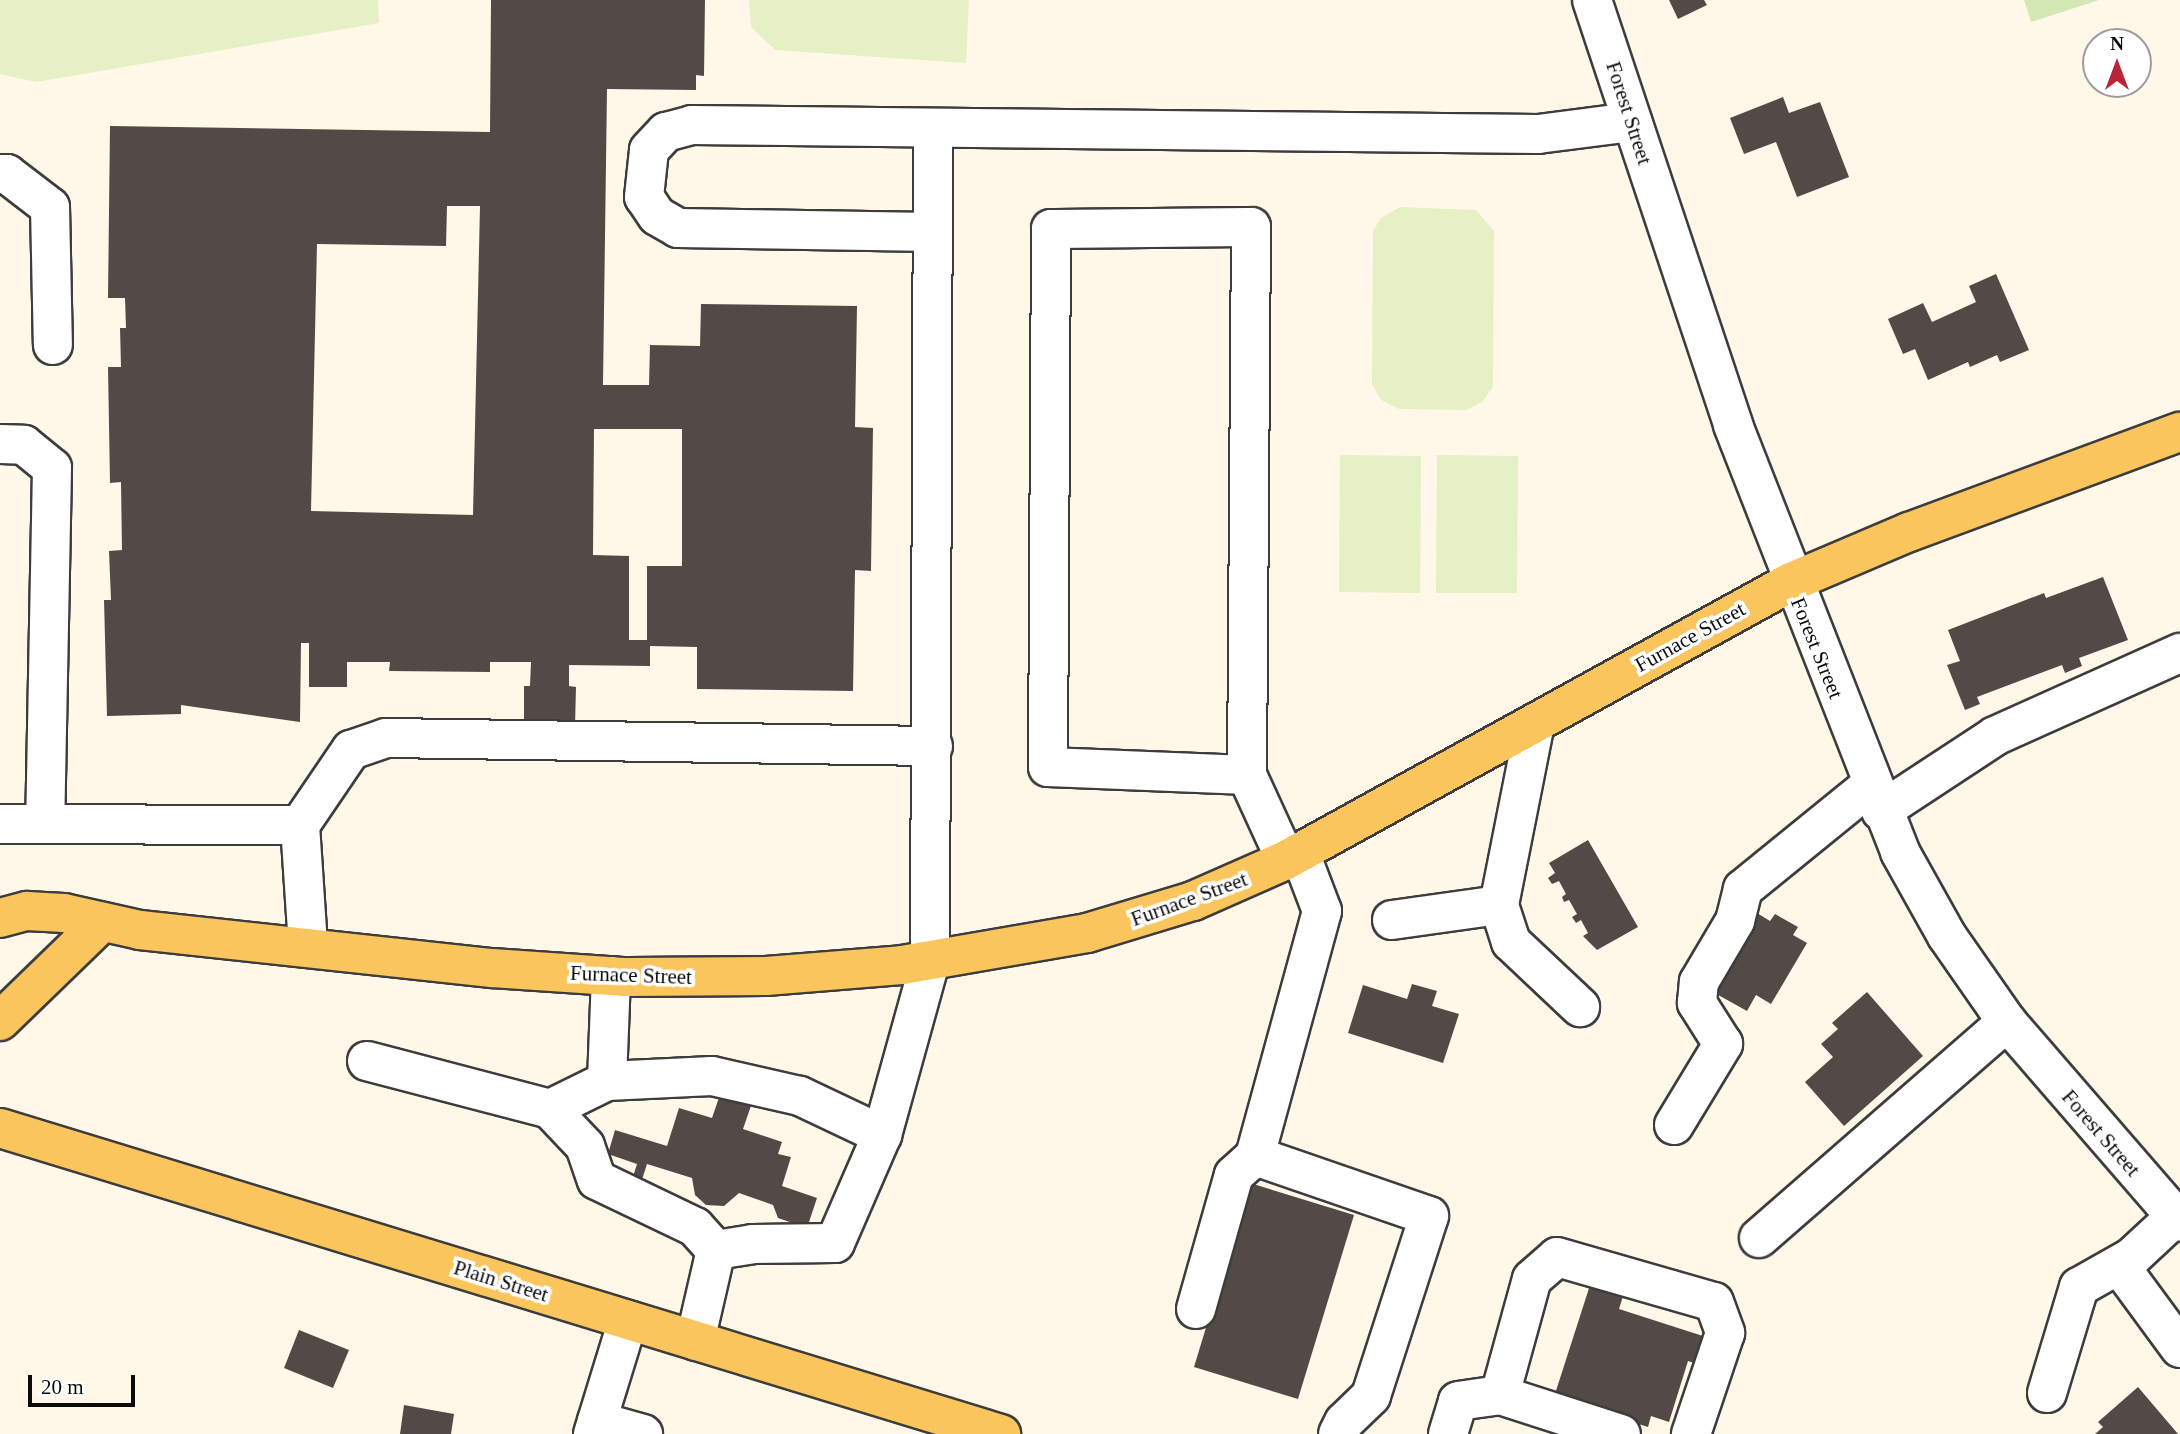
<!DOCTYPE html>
<style>
body{margin:0}
#map{position:relative;width:2180px;height:1434px;overflow:hidden;background:#fff8e8;font-family:Georgia,serif}
div>[style]{position:absolute}
.green>*{inset:0;background:#d3e8b2}
.pitch>*{inset:0;background:#e5f0c4}
.building>*{inset:0;background:#534a47}
.roads{filter:drop-shadow(2px 0 #3d3d3d) drop-shadow(-2px 0 #3d3d3d) drop-shadow(0 2px #3d3d3d) drop-shadow(0 -2px #3d3d3d)}
.minor>*{height:38px;margin:-19px;padding:0 19px;transform-origin:19px;border-radius:19px;background:#fff}
.major>*{height:38px;margin:-19px;padding:0 19px;transform-origin:19px;border-radius:19px;background:#fac55d}
span{translate:-50% -50%;white-space:nowrap;text-align:center;line-height:1.15;-webkit-text-stroke:7px #fff;paint-order:stroke}
.street-label{font-size:21px;color:#0a0a0a}
.north{position:absolute;left:2082px;top:28px;width:70px;height:70px;box-sizing:border-box;background:#fff;border:2px solid #9d9d9d;border-radius:50%;rotate:0deg;font-size:19px;font-weight:700;line-height:28px;text-align:center;color:#0a0a0a}
.north::after{content:'';display:block;margin:auto;width:24px;height:32px;background:#ba2338;clip-path:polygon(50% 0,100% 100%,50% 72%,0 100%)}
.scale{position:absolute;left:28px;top:1375px;width:107px;height:32px;box-sizing:border-box;border:4px solid #0a0a0a;border-top:0;padding-left:9px;font-size:21px;line-height:24px;white-space:nowrap;color:#0a0a0a;-webkit-text-stroke:5px #fff;paint-order:stroke}
</style>
<div id="map">
<div class="green">
<div style="clip-path:polygon(2024px 0,2099px 0,2031px 22px)"></div>
</div>
<div class="pitch">
<div style="clip-path:polygon(0 0,378px 0,379px 23px,36px 82px,0 74px)"></div>
<div style="clip-path:polygon(749px 0,969px 0,966px 63px,775px 50px,751px 27px)"></div>
<div style="clip-path:polygon(1400px 207px,1476px 210px,1494px 231px,1493px 387px,1482px 402px,1466px 410px,1399px 409px,1381px 400px,1372px 384px,1373px 231px,1381px 218px)"></div>
<div style="clip-path:polygon(1340px 455px,1421px 456px,1420px 593px,1339px 592px)"></div>
<div style="clip-path:polygon(1437px 455px,1518px 456px,1517px 593px,1436px 593px)"></div>
</div>
<div class="building">
<div style="clip-path:polygon(evenodd,491px 0,705px 0,704px 76px,696px 75px,696px 90px,607px 89px,603px 385px,649px 385px,650px 345px,700px 346px,701px 304px,857px 306px,855px 427px,873px 428px,871px 571px,855px 570px,853px 691px,697px 689px,697px 647px,650px 646px,650px 666px,569px 665px,569px 686px,576px 687px,575px 727px,524px 726px,524px 686px,530px 686px,531px 662px,490px 662px,490px 672px,389px 671px,390px 662px,347px 662px,347px 687px,309px 687px,309px 643px,301px 643px,300px 722px,181px 705px,181px 714px,107px 716px,104px 600px,111px 600px,109px 551px,122px 550px,121px 482px,110px 483px,108px 367px,121px 367px,120px 328px,126px 328px,125px 298px,108px 298px,110px 126px,490px 132px,491px 0,447px 206px,480px 206px,473px 515px,311px 511px,317px 244px,446px 246px,447px 206px,491px 0,594px 429px,682px 429px,682px 566px,647px 566px,647px 640px,629px 640px,629px 556px,593px 555px,594px 429px)"></div>
<div style="clip-path:polygon(1669px 0,1704px 0,1707px 5px,1678px 19px)"></div>
<div style="clip-path:polygon(1783px 97px,1789px 113px,1820px 102px,1849px 177px,1797px 197px,1776px 142px,1744px 154px,1730px 118px)"></div>
<div style="clip-path:polygon(1996px 274px,2029px 350px,2000px 362px,1997px 355px,1970px 367px,1968px 362px,1928px 380px,1915px 349px,1903px 354px,1888px 319px,1923px 303px,1932px 322px,1976px 302px,1969px 286px)"></div>
<div style="clip-path:polygon(2103px 577px,2128px 640px,2079px 658px,2082px 666px,2065px 673px,2062px 665px,1977px 697px,1980px 704px,1965px 710px,1947px 665px,1960px 661px,1948px 630px,2044px 593px,2046px 598px)"></div>
<div style="clip-path:polygon(1588px 840px,1638px 927px,1597px 950px,1583px 936px,1588px 933px,1581px 920px,1576px 923px,1572px 917px,1577px 914px,1569px 900px,1564px 902px,1562px 897px,1566px 894px,1559px 881px,1552px 884px,1548px 878px,1555px 873px,1549px 863px)"></div>
<div style="clip-path:polygon(1752px 910px,1770px 921px,1775px 914px,1798px 927px,1793px 935px,1807px 943px,1771px 1004px,1756px 995px,1747px 1011px,1711px 991px)"></div>
<div style="clip-path:polygon(1412px 984px,1437px 991px,1432px 1006px,1459px 1014px,1443px 1063px,1348px 1033px,1363px 985px,1407px 999px)"></div>
<div style="clip-path:polygon(1867px 992px,1923px 1056px,1844px 1126px,1805px 1082px,1833px 1057px,1821px 1044px,1838px 1029px,1832px 1023px)"></div>
<div style="clip-path:polygon(723px 1086px,754px 1097px,743px 1129px,782px 1142px,778px 1154px,791px 1157px,782px 1186px,817px 1198px,807px 1228px,778px 1218px,773px 1205px,739px 1193px,724px 1206px,706px 1205px,695px 1195px,692px 1178px,647px 1164px,639px 1189px,630px 1186px,637px 1164px,608px 1154px,615px 1130px,667px 1146px,679px 1108px,712px 1118px)"></div>
<div style="clip-path:polygon(1250px 1183px,1354px 1215px,1298px 1399px,1194px 1367px)"></div>
<div style="clip-path:polygon(1591px 1282px,1624px 1293px,1619px 1309px,1706px 1337px,1697px 1364px,1688px 1361px,1669px 1422px,1651px 1416px,1648px 1427px,1554px 1397px)"></div>
<div style="clip-path:polygon(299px 1330px,349px 1350px,333px 1388px,284px 1368px)"></div>
<div style="clip-path:polygon(2138px 1387px,2178px 1434px,2095px 1434px,2103px 1427px,2098px 1422px)"></div>
<div style="clip-path:polygon(404px 1405px,454px 1414px,451px 1434px,400px 1434px)"></div>
</div>
<div class="roads">
<div class="minor">
<div style="left:1592px;top:0;width:448px;rotate:71.6deg"></div>
<div style="left:1733px;top:425px;width:458px;rotate:68.6deg"></div>
<div style="left:1900px;top:852px;width:96px;rotate:60.8deg"></div>
<div style="left:1947px;top:936px;width:105px;rotate:55.1deg"></div>
<div style="left:2007px;top:1022px;width:264px;rotate:49.1deg"></div>
<div style="left:0;top:174px;width:7px"></div>
<div style="left:7px;top:174px;width:54px;rotate:37.5deg"></div>
<div style="left:50px;top:207px;width:138px;rotate:88.8deg"></div>
<div style="left:933px;top:232px;width:255px;rotate:-179.1deg"></div>
<div style="left:678px;top:228px;width:24px;rotate:-150deg"></div>
<div style="left:657px;top:216px;width:23px;rotate:-124deg"></div>
<div style="left:644px;top:197px;width:47px;rotate:-83.9deg"></div>
<div style="left:649px;top:150px;width:25px;rotate:-47deg"></div>
<div style="left:666px;top:132px;width:27px;rotate:-15deg"></div>
<div style="left:692px;top:125px;width:846px;rotate:0.61deg"></div>
<div style="left:1538px;top:134px;width:95px;rotate:-7.3deg"></div>
<div style="left:0;top:444px;width:24px;rotate:2deg"></div>
<div style="left:24px;top:445px;width:36px;rotate:39deg"></div>
<div style="left:52px;top:468px;width:356px;rotate:91.1deg"></div>
<div style="left:1247px;top:775px;width:199px;rotate:-177.7deg"></div>
<div style="left:1048px;top:767px;width:538px;rotate:-89.68deg"></div>
<div style="left:1051px;top:229px;width:200px;rotate:-0.6deg"></div>
<div style="left:1251px;top:227px;width:548px;rotate:90.42deg"></div>
<div style="left:1247px;top:775px;width:94px;rotate:65.4deg"></div>
<div style="left:1881px;top:811px;width:136px;rotate:-33.3deg"></div>
<div style="left:1995px;top:736px;width:203px;rotate:-24.2deg"></div>
<div style="left:0;top:824px;width:300px;rotate:0.2deg"></div>
<div style="left:300px;top:825px;width:91px;rotate:-55.8deg"></div>
<div style="left:351px;top:750px;width:37px;rotate:-19deg"></div>
<div style="left:386px;top:738px;width:547px;rotate:0.84deg"></div>
<div style="left:300px;top:825px;width:122px;rotate:86.2deg"></div>
<div style="left:1499px;top:905px;width:39px;rotate:72deg"></div>
<div style="left:1511px;top:942px;width:95px;rotate:43.3deg"></div>
<div style="left:1392px;top:920px;width:108px;rotate:-8deg"></div>
<div style="left:1499px;top:905px;width:185px;rotate:-78.8deg"></div>
<div style="left:367px;top:1061px;width:189px;rotate:14.7deg"></div>
<div style="left:550px;top:1109px;width:64px;rotate:-26.2deg"></div>
<div style="left:607px;top:1081px;width:105px;rotate:-87.8deg"></div>
<div style="left:607px;top:1081px;width:105px;rotate:-2.7deg"></div>
<div style="left:712px;top:1076px;width:90px;rotate:12.8deg"></div>
<div style="left:800px;top:1096px;width:91px;rotate:25.4deg"></div>
<div style="left:550px;top:1109px;width:51px;rotate:46.6deg"></div>
<div style="left:585px;top:1146px;width:36px;rotate:71deg"></div>
<div style="left:597px;top:1180px;width:109px;rotate:25.6deg"></div>
<div style="left:695px;top:1227px;width:31px;rotate:48deg"></div>
<div style="left:716px;top:1250px;width:93px;rotate:103deg"></div>
<div style="left:1674px;top:1125px;width:95px;rotate:-58.8deg"></div>
<div style="left:1723px;top:1044px;width:49px;rotate:-122.4deg"></div>
<div style="left:1697px;top:1003px;width:21px;rotate:-85deg"></div>
<div style="left:1699px;top:982px;width:71px;rotate:-59.5deg"></div>
<div style="left:1735px;top:921px;width:33px;rotate:-76deg"></div>
<div style="left:1743px;top:889px;width:165px;rotate:-39.1deg"></div>
<div style="left:1255px;top:1156px;width:184px;rotate:19deg"></div>
<div style="left:1429px;top:1216px;width:189px;rotate:107.9deg"></div>
<div style="left:1371px;top:1396px;width:37px;rotate:136deg"></div>
<div style="left:1344px;top:1422px;width:13px;rotate:117deg"></div>
<div style="left:1759px;top:1238px;width:329px;rotate:-41.1deg"></div>
<div style="left:716px;top:1250px;width:36px;rotate:-9deg"></div>
<div style="left:752px;top:1244px;width:83px;rotate:-0.7deg"></div>
<div style="left:835px;top:1243px;width:118px;rotate:-66.5deg"></div>
<div style="left:882px;top:1135px;width:180px;rotate:-74.5deg"></div>
<div style="left:930px;top:962px;width:833px;rotate:-89.79deg"></div>
<div style="left:2119px;top:1265px;width:103px;rotate:53.7deg"></div>
<div style="left:1196px;top:1309px;width:139px;rotate:-74.2deg"></div>
<div style="left:1234px;top:1175px;width:28px;rotate:-42deg"></div>
<div style="left:1255px;top:1156px;width:254px;rotate:-74.7deg"></div>
<div style="left:1322px;top:911px;width:62px;rotate:-110.8deg"></div>
<div style="left:2047px;top:1393px;width:111px;rotate:-73.2deg"></div>
<div style="left:2079px;top:1287px;width:61px;rotate:-29.5deg"></div>
<div style="left:2132px;top:1257px;width:59px;rotate:-42.9deg"></div>
<div style="left:1500px;top:1395px;width:120px;rotate:-74.6deg"></div>
<div style="left:1532px;top:1279px;width:33px;rotate:-41deg"></div>
<div style="left:1557px;top:1257px;width:163px;rotate:16deg"></div>
<div style="left:1714px;top:1302px;width:33px;rotate:70deg"></div>
<div style="left:1725px;top:1333px;width:107px;rotate:108.6deg"></div>
<div style="left:597px;top:1421px;width:48px;rotate:15.8deg"></div>
<div style="left:593px;top:1434px;width:119px;rotate:-72.9deg"></div>
<div style="left:1448px;top:1434px;width:34px;rotate:-73deg"></div>
<div style="left:1458px;top:1401px;width:42px;rotate:-8.1deg"></div>
<div style="left:1500px;top:1395px;width:127px;rotate:17.9deg"></div>
</div>
<div class="major">
<div style="left:0;top:918px;width:28px;rotate:-15deg"></div>
<div style="left:27px;top:911px;width:37px;rotate:3deg"></div>
<div style="left:64px;top:913px;width:78px;rotate:12.6deg"></div>
<div style="left:140px;top:930px;width:354px;rotate:6.2deg"></div>
<div style="left:492px;top:968px;width:131px;rotate:3.9deg"></div>
<div style="left:623px;top:977px;width:143px;rotate:-0.4deg"></div>
<div style="left:766px;top:976px;width:136px;rotate:-4.6deg"></div>
<div style="left:902px;top:965px;width:188px;rotate:-9.8deg"></div>
<div style="left:1087px;top:933px;width:111px;rotate:-16.8deg"></div>
<div style="left:1193px;top:901px;width:102px;rotate:-23.8deg"></div>
<div style="left:1286px;top:860px;width:576px;rotate:-28.83deg"></div>
<div style="left:1791px;top:582px;width:128px;rotate:-23deg"></div>
<div style="left:1909px;top:532px;width:289px;rotate:-20.3deg"></div>
<div style="left:0;top:1021px;width:142px;rotate:-44.1deg"></div>
<div style="left:0;top:1128px;width:1047px;rotate:17deg"></div>
</div>
</div>
<div class="street-label">
<span style="left:1629px;top:113px;rotate:72deg">Forest Street</span>
<span style="left:1690px;top:637px;rotate:-29deg">Furnace Street</span>
<span style="left:1817px;top:648px;rotate:68deg">Forest Street</span>
<span style="left:1189px;top:899px;rotate:-20deg">Furnace Street</span>
<span style="left:631px;top:975px;rotate:2deg">Furnace Street</span>
<span style="left:2101px;top:1133px;rotate:49deg">Forest Street</span>
<span style="left:501px;top:1281px;rotate:17deg">Plain Street</span>
</div>
<div class="north">N</div>
<div class="scale">20 m</div>
</div>
